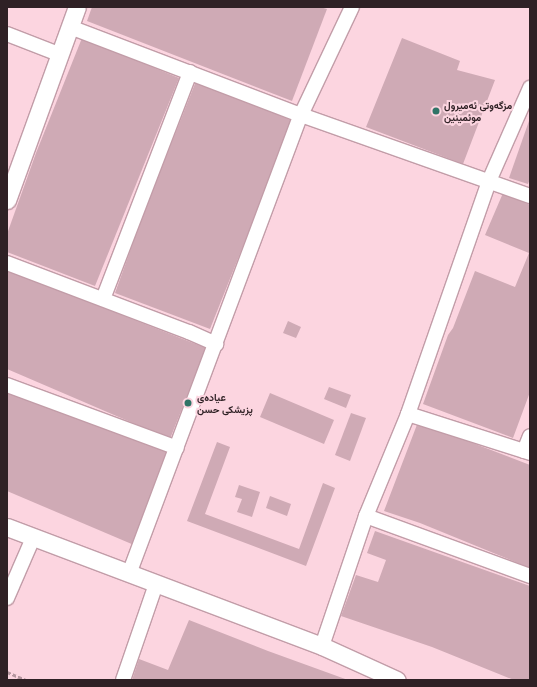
<!DOCTYPE html>
<meta charset="utf-8">
<style>
body{margin:0}
#map{position:relative;width:537px;height:687px;overflow:hidden;background:#fcd5e0;font-family:Lato,Vazirmatn,sans-serif}
div>[style]{position:absolute}
.building>*{inset:0;background:#cfaab5}
.path>*{height:2.5px;margin-top:-1.25px;transform-origin:0;background:repeating-linear-gradient(90deg,#b5969f 0 4px,transparent 0 6px)}
.roads{filter:drop-shadow(1px 0 #c29da8) drop-shadow(-1px 0 #c29da8) drop-shadow(0 1px #c29da8) drop-shadow(0 -1px #c29da8)}
.minor>*{height:14px;margin:-7px;padding:0 7px;transform-origin:7px;border-radius:7px;background:#fff}
.tertiary>*{height:17px;margin:-8.5px;padding:0 8.5px;transform-origin:8.5px;border-radius:8.5px;background:#fff}
.dots>*{width:11px;height:11px;translate:-50% -50%;box-sizing:border-box;border:2px solid #fcd5e0;border-radius:50%}
span{translate:-50% -50%;white-space:nowrap;text-align:center;line-height:1.15;-webkit-text-stroke:4px #fcd5e0;paint-order:stroke}
.poi-label{font-size:10px;color:#2f2125;font-weight:700}
.left{translate:0 -50%;text-align:left}
.frame{position:absolute;inset:0;border:8px solid #2f2125;pointer-events:none}
</style>
<div id="map">
<div class="building">
<div style="clip-path:polygon(92px 7px,320px 7px,327px 9px,292px 101px,87px 21px)"></div>
<div style="clip-path:polygon(82px 38px,179px 78px,95px 286px,7px 252px,7px 234px,36px 153px)"></div>
<div style="clip-path:polygon(402px 38px,460px 61px,457px 70px,495px 80px,463px 164px,366px 127px)"></div>
<div style="clip-path:polygon(196px 81px,293px 121px,210px 329px,115px 293px,143px 215px)"></div>
<div style="clip-path:polygon(530px 118px,530px 179px,528px 184px,509px 178px)"></div>
<div style="clip-path:polygon(503px 193px,530px 205px,530px 392px,513px 438px,423px 404px,448px 335px,453px 328px,475px 271px,515px 287px,529px 253px,485px 235px)"></div>
<div style="clip-path:polygon(7px 268px,86px 301px,206px 348px,170px 439px,7px 369px)"></div>
<div style="clip-path:polygon(288px 321px,301px 327px,296px 338px,283px 333px)"></div>
<div style="clip-path:polygon(329px 387px,351px 395px,346px 408px,324px 399px)"></div>
<div style="clip-path:polygon(7px 390px,171px 453px,134px 545px,7px 491px)"></div>
<div style="clip-path:polygon(270px 393px,334px 420px,324px 444px,260px 417px)"></div>
<div style="clip-path:polygon(351px 413px,366px 418px,350px 461px,335px 455px)"></div>
<div style="clip-path:polygon(418px 422px,530px 465px,530px 568px,420px 523px,384px 511px)"></div>
<div style="clip-path:polygon(217px 442px,230px 447px,205px 514px,299px 549px,323px 483px,335px 488px,306px 566px,187px 521px)"></div>
<div style="clip-path:polygon(239px 485px,260px 492px,252px 517px,237px 512px,242px 499px,235px 497px)"></div>
<div style="clip-path:polygon(270px 496px,291px 504px,287px 516px,266px 508px)"></div>
<div style="clip-path:polygon(375px 531px,530px 586px,530px 680px,514px 680px,432px 647px,341px 616px,356px 575px,378px 582px,386px 560px,367px 553px)"></div>
<div style="clip-path:polygon(189px 620px,268px 651px,348px 680px,132px 680px,139px 659px,168px 670px)"></div>
</div>
<div class="path">
<div style="left:7px;top:672px;width:21px;rotate:23deg"></div>
</div>
<div class="roads">
<div class="minor">
<div style="left:70px;top:27px;width:247px;rotate:20.9deg"></div>
<div style="left:301px;top:115px;width:243px;rotate:19.5deg"></div>
<div style="left:7px;top:34px;width:58px;rotate:21.3deg"></div>
<div style="left:7px;top:263px;width:195px;rotate:20.8deg"></div>
<div style="left:189px;top:332px;width:30px;rotate:24deg"></div>
<div style="left:103px;top:299px;width:243px;rotate:-69deg"></div>
<div style="left:7px;top:385px;width:181px;rotate:20.3deg"></div>
<div style="left:408px;top:414px;width:128px;rotate:17.7deg"></div>
<div style="left:524px;top:451px;width:16px;rotate:-68deg"></div>
<div style="left:366px;top:516px;width:175px;rotate:20.1deg"></div>
<div style="left:129px;top:574px;width:490px;rotate:-69.5deg"></div>
<div style="left:301px;top:115px;width:119px;rotate:-64.7deg"></div>
<div style="left:7px;top:598px;width:65px;rotate:-66.6deg"></div>
<div style="left:322px;top:646px;width:137px;rotate:-71.3deg"></div>
<div style="left:366px;top:516px;width:110px;rotate:-67.6deg"></div>
<div style="left:408px;top:414px;width:247px;rotate:-70.8deg"></div>
<div style="left:489px;top:181px;width:102px;rotate:-66.2deg"></div>
<div style="left:123px;top:680px;width:102px;rotate:-71deg"></div>
</div>
<div class="tertiary">
<div style="left:7px;top:200px;width:205px;rotate:-70.1deg"></div>
<div style="left:7px;top:527px;width:337px;rotate:20.7deg"></div>
<div style="left:322px;top:646px;width:82px;rotate:24.4deg"></div>
</div>
</div>
<div class="dots">
<div style="left:436px;top:111px;background:#307467"></div>
<div style="left:188px;top:403px;background:#307467"></div>
</div>
<div class="poi-label">
<span class="left" style="left:444px;top:111px">مزگەوتی ئەمیرول<br>موئمینین</span>
<span class="left" style="left:197px;top:403px">عیادەی<br>پزیشکی حسن</span>
</div>
<div class="frame"></div>
</div>
